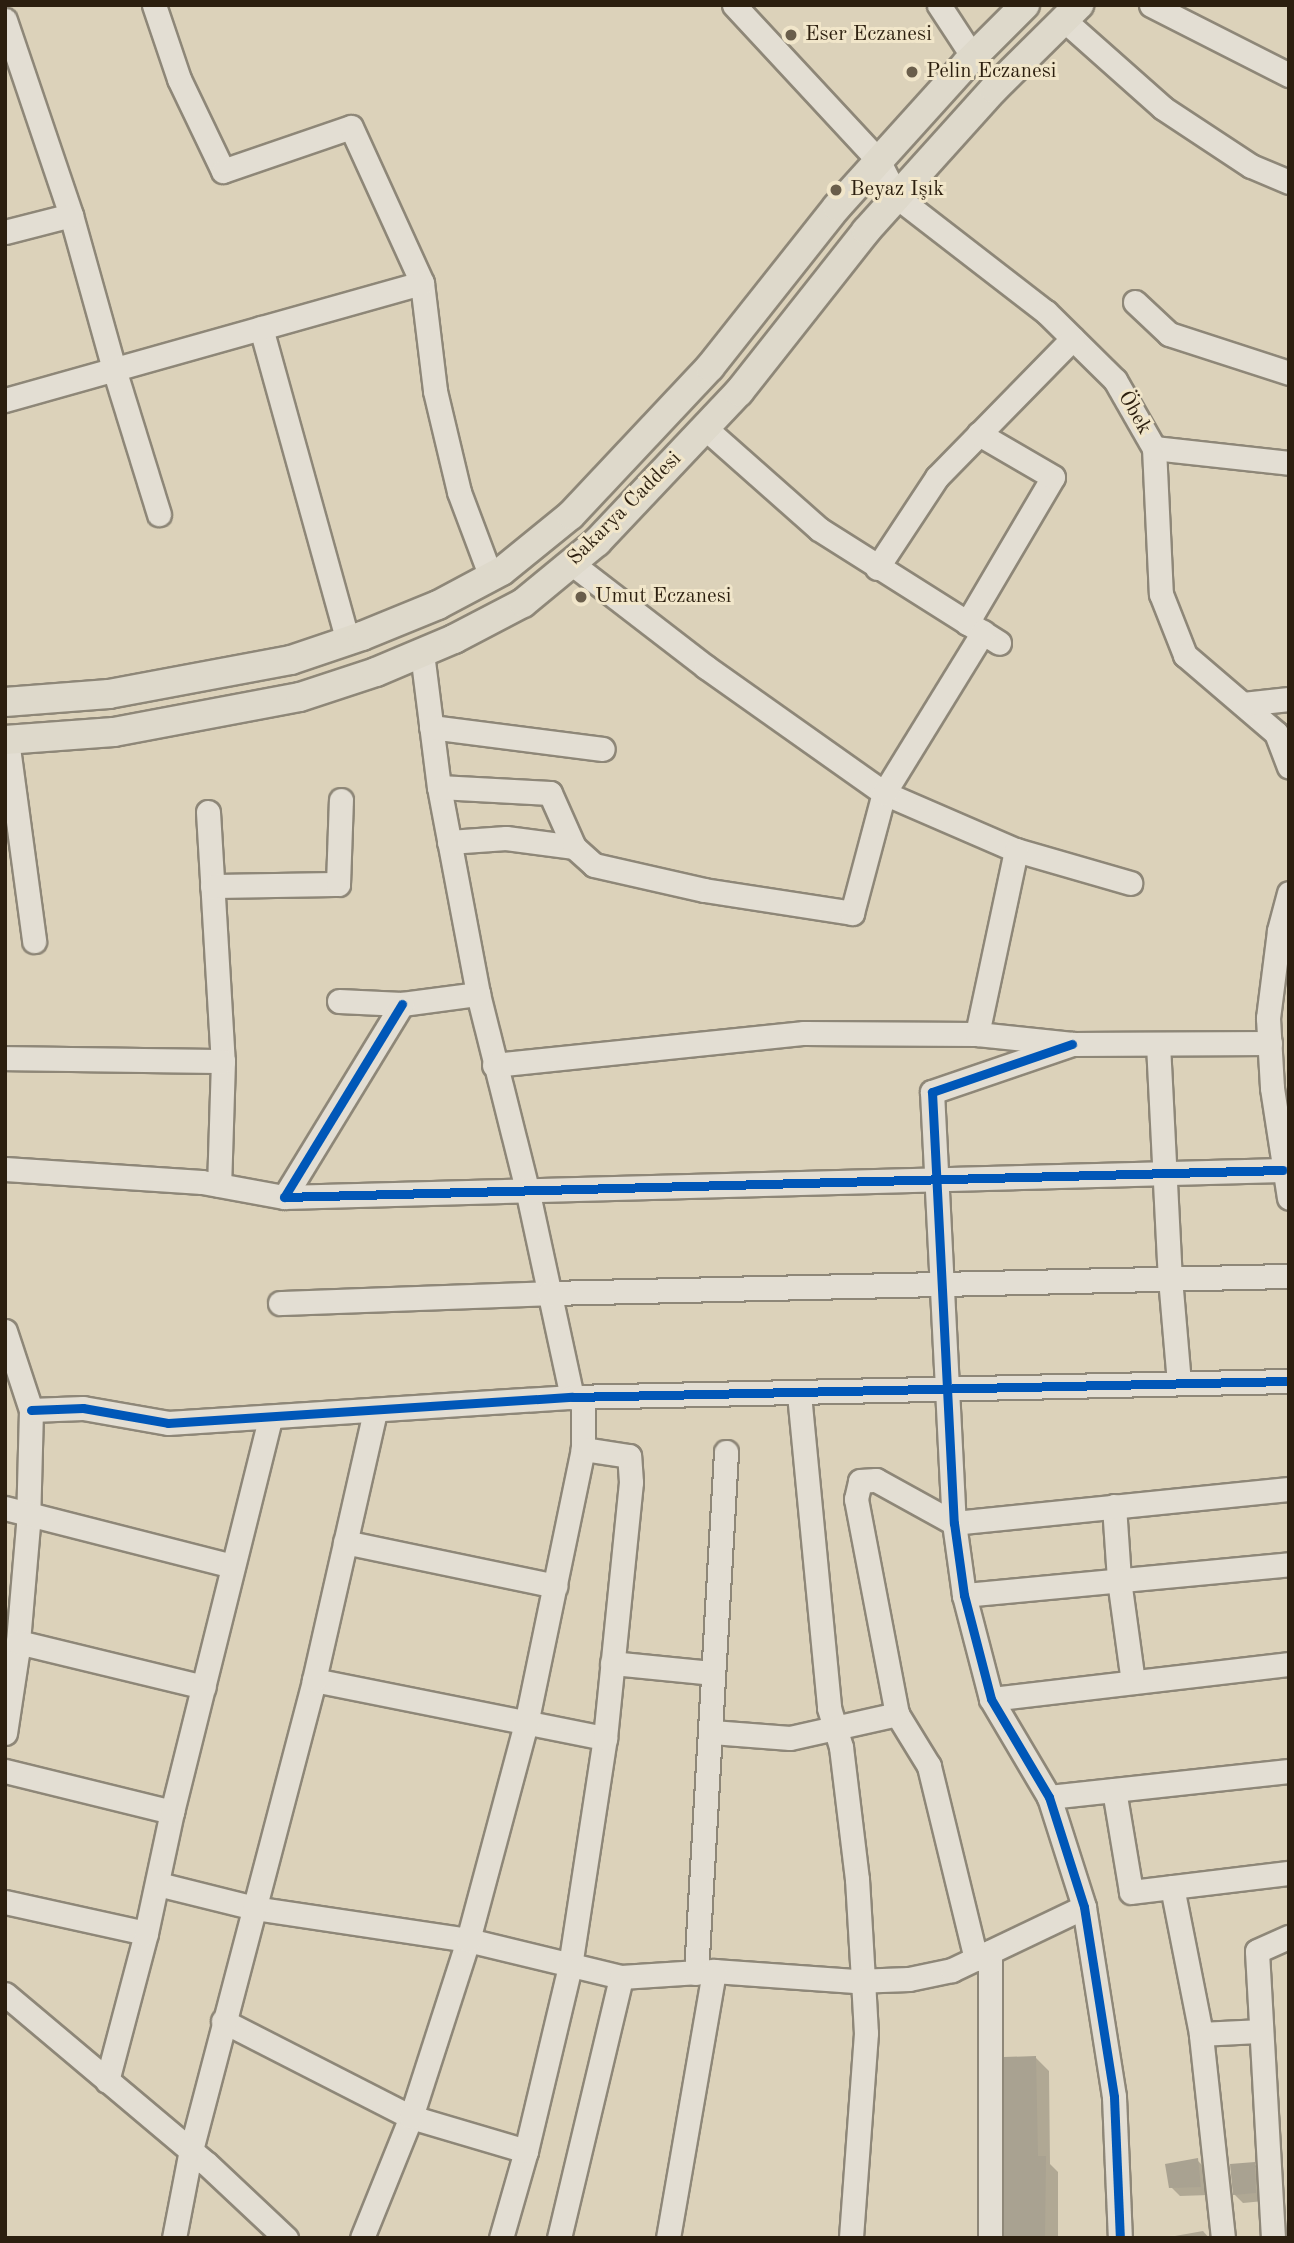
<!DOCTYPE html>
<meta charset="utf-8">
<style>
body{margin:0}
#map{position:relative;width:1294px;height:2243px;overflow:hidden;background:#dcd2ba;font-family:"Old Standard TT",serif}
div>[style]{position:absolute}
.shadow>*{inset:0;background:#0003}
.building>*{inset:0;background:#a9a291}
.roads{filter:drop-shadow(2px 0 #8e8778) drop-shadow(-2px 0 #8e8778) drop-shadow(0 2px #8e8778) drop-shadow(0 -2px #8e8778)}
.minor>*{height:23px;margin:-11.5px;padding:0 11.5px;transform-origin:11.5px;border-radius:11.5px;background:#e3ded3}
.major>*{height:28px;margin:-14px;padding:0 14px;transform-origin:14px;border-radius:14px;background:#ded9cb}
.cycleway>*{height:9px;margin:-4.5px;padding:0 4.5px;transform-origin:4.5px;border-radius:4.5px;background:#0057b8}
.dots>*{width:19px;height:19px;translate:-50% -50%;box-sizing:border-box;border:4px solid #f1e6ca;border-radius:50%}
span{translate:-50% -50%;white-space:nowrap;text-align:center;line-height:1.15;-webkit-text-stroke:6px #f1e6ca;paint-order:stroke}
.poi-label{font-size:21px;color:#2c1f0f}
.left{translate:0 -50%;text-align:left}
.street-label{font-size:21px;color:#2c1f0f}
.frame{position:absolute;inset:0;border:7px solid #2c1f0f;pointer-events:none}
</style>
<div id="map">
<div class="shadow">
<div style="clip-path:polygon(1036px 2058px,1049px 2071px,1050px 2164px,1058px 2172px,1058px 2238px,1006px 2238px)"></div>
<div style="clip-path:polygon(1197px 2160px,1206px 2169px,1209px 2195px,1180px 2196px,1171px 2187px)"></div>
<div style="clip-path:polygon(1254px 2164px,1263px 2172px,1264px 2201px,1243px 2203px,1234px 2194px)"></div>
<div style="clip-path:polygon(1203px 2231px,1209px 2238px,1175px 2238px,1175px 2236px)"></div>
</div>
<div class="building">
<div style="clip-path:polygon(1036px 2056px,1038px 2156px,1046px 2156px,1045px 2238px,1004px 2238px,1004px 2057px)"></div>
<div style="clip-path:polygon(1198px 2158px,1201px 2187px,1169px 2188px,1165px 2164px)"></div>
<div style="clip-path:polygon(1255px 2162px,1256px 2193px,1233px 2195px,1230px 2164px)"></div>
</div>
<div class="roads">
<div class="minor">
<div style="left:154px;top:5px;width:78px;rotate:71.3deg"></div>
<div style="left:179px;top:79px;width:102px;rotate:64.4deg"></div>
<div style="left:223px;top:171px;width:135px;rotate:-19deg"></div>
<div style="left:351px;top:127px;width:171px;rotate:65.5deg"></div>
<div style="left:422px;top:283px;width:109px;rotate:83.1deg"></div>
<div style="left:435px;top:391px;width:104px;rotate:76.6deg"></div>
<div style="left:459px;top:492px;width:91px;rotate:69.4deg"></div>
<div style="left:734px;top:5px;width:212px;rotate:47.1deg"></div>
<div style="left:878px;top:160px;width:42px;rotate:62.8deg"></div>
<div style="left:897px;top:197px;width:188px;rotate:37.7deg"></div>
<div style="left:1046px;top:312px;width:97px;rotate:44.6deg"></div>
<div style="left:1115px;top:380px;width:78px;rotate:60.2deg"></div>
<div style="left:1154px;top:448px;width:146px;rotate:87.3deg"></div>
<div style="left:1161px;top:594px;width:66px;rotate:68.5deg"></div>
<div style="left:1185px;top:655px;width:120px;rotate:40.6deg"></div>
<div style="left:1276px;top:733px;width:36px;rotate:69deg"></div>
<div style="left:939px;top:5px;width:62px;rotate:56.8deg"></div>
<div style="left:1151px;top:5px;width:155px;rotate:26.9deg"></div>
<div style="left:5px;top:20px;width:206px;rotate:71.3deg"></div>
<div style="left:71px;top:215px;width:160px;rotate:74.4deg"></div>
<div style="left:114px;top:369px;width:152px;rotate:72.8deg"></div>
<div style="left:1064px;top:20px;width:132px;rotate:41.6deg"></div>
<div style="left:1163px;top:108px;width:105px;rotate:33.4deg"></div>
<div style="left:1251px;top:166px;width:41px;rotate:22.8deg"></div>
<div style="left:5px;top:232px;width:68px;rotate:-14.4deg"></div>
<div style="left:1135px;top:302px;width:47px;rotate:43.3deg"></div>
<div style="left:1169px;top:334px;width:126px;rotate:18deg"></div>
<div style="left:261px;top:328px;width:325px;rotate:74.5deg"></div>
<div style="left:5px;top:400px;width:433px;rotate:-15.7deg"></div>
<div style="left:705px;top:428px;width:152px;rotate:41.5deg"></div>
<div style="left:819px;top:529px;width:213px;rotate:32.3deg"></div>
<div style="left:1154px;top:448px;width:136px;rotate:6.3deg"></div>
<div style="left:571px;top:563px;width:170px;rotate:37.6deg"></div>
<div style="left:706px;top:667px;width:218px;rotate:35.3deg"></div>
<div style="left:884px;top:793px;width:144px;rotate:23.4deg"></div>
<div style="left:1016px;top:850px;width:119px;rotate:16.1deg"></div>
<div style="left:877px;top:568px;width:109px;rotate:-56.6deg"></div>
<div style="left:937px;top:477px;width:194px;rotate:-45.6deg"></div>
<div style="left:967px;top:623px;width:169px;rotate:-59.5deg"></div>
<div style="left:1053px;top:477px;width:86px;rotate:-149.8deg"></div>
<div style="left:422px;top:653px;width:135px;rotate:82.8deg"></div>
<div style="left:439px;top:787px;width:211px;rotate:79.3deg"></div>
<div style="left:478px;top:994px;width:201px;rotate:75.9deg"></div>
<div style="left:527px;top:1189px;width:213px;rotate:77.8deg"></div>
<div style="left:1243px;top:704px;width:46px;rotate:-6.2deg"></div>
<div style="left:431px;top:727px;width:173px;rotate:7.3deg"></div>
<div style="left:7px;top:740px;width:203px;rotate:82.3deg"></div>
<div style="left:439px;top:787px;width:111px;rotate:3.1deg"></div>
<div style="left:550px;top:793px;width:59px;rotate:66deg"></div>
<div style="left:208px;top:812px;width:249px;rotate:86.6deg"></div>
<div style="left:223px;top:1061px;width:124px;rotate:91.8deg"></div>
<div style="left:449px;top:842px;width:57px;rotate:-4deg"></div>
<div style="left:506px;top:838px;width:69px;rotate:7.5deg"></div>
<div style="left:574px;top:847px;width:27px;rotate:42deg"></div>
<div style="left:594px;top:865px;width:113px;rotate:12.8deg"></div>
<div style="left:704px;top:890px;width:150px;rotate:8.8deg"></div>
<div style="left:852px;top:913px;width:124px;rotate:-75.1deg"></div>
<div style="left:884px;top:793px;width:189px;rotate:-58.4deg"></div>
<div style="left:212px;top:886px;width:126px;rotate:-0.9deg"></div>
<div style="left:338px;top:884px;width:84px;rotate:-88deg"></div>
<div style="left:1289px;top:893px;width:39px;rotate:105deg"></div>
<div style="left:1279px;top:931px;width:88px;rotate:97.2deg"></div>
<div style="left:1268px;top:1018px;width:70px;rotate:86.7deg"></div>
<div style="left:1272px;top:1088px;width:111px;rotate:81.2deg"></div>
<div style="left:339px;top:1001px;width:63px;rotate:2.7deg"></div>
<div style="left:402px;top:1004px;width:77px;rotate:-7.5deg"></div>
<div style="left:402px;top:1004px;width:226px;rotate:121.4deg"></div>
<div style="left:284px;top:1197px;width:999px;rotate:-1.55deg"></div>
<div style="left:977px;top:1034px;width:188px;rotate:-78deg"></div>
<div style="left:1072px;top:1044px;width:148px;rotate:161.1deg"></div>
<div style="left:932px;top:1092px;width:432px;rotate:87.1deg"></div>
<div style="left:954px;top:1523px;width:73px;rotate:82.1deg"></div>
<div style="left:964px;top:1595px;width:107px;rotate:75.4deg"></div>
<div style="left:991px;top:1699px;width:114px;rotate:59.4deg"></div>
<div style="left:1049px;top:1797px;width:115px;rotate:72.3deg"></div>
<div style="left:1084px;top:1907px;width:192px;rotate:81deg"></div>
<div style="left:1114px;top:2097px;width:141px;rotate:87.6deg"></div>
<div style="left:1158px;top:1044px;width:234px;rotate:87.1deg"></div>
<div style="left:1170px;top:1278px;width:105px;rotate:85.1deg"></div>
<div style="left:5px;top:1058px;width:218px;rotate:0.8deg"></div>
<div style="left:494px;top:1065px;width:312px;rotate:-5.9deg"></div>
<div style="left:804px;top:1033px;width:173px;rotate:0.3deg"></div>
<div style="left:977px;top:1034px;width:96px;rotate:6deg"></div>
<div style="left:1072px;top:1044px;width:198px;rotate:-0.3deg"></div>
<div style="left:5px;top:1169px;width:197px;rotate:3.8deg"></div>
<div style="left:202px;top:1182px;width:83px;rotate:10.4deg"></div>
<div style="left:280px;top:1303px;width:269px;rotate:-2.1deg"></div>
<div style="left:549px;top:1293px;width:740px;rotate:-1.32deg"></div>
<div style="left:5px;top:1331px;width:83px;rotate:71.8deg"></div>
<div style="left:31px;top:1410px;width:115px;rotate:91.5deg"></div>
<div style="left:28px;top:1525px;width:129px;rotate:94.9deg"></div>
<div style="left:17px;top:1654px;width:80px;rotate:98.6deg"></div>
<div style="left:799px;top:1394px;width:315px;rotate:84.5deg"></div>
<div style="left:829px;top:1708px;width:41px;rotate:72.9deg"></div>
<div style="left:841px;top:1747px;width:133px;rotate:83.1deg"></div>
<div style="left:857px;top:1879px;width:101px;rotate:86.6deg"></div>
<div style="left:863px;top:1980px;width:53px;rotate:86.8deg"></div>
<div style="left:866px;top:2033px;width:206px;rotate:94.2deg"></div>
<div style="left:31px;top:1410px;width:52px;rotate:-2.2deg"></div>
<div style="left:83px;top:1408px;width:86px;rotate:10deg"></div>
<div style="left:168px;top:1423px;width:405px;rotate:-3.7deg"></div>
<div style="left:572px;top:1397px;width:717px;rotate:-1.28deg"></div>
<div style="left:1114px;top:1506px;width:74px;rotate:86.1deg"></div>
<div style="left:1119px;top:1580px;width:103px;rotate:82.2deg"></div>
<div style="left:5px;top:1508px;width:235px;rotate:14.3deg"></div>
<div style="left:345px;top:1542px;width:215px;rotate:11.8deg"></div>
<div style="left:964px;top:1595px;width:326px;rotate:-5.4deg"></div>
<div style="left:18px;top:1642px;width:191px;rotate:13.6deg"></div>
<div style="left:612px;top:1663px;width:101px;rotate:5.7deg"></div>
<div style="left:314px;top:1680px;width:297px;rotate:11.3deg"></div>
<div style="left:991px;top:1699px;width:300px;rotate:-6.7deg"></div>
<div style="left:712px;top:1732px;width:78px;rotate:4.4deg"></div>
<div style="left:790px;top:1738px;width:110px;rotate:-12.6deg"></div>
<div style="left:5px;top:1771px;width:172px;rotate:13.8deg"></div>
<div style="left:1114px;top:1790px;width:103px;rotate:80.5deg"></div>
<div style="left:1131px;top:1892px;width:159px;rotate:-6.9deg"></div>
<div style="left:1049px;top:1797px;width:241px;rotate:-6.2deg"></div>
<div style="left:158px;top:1884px;width:99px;rotate:14deg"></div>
<div style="left:254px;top:1908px;width:216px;rotate:8.5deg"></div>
<div style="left:468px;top:1940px;width:157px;rotate:13.6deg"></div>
<div style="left:621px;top:1977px;width:93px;rotate:-3.7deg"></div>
<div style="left:714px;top:1971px;width:141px;rotate:4.1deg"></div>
<div style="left:855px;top:1981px;width:54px;rotate:-2.1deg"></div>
<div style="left:909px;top:1979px;width:44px;rotate:-11.8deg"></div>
<div style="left:952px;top:1970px;width:146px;rotate:-25.5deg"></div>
<div style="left:1172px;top:1887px;width:150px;rotate:78.8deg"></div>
<div style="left:5px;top:1902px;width:144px;rotate:12.4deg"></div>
<div style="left:990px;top:1952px;width:286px;rotate:90deg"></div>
<div style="left:976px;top:1959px;width:199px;rotate:-103.7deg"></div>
<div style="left:929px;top:1766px;width:61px;rotate:-121.6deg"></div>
<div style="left:897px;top:1714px;width:219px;rotate:-100.8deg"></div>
<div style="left:856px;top:1499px;width:18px;rotate:-77deg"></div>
<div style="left:860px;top:1481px;width:16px;rotate:-4deg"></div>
<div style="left:876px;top:1480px;width:89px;rotate:28.9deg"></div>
<div style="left:954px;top:1523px;width:337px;rotate:-5.8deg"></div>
<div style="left:696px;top:1973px;width:522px;rotate:-86.7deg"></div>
<div style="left:5px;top:1994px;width:263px;rotate:40.1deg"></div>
<div style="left:206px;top:2163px;width:110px;rotate:43.2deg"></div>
<div style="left:223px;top:2021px;width:211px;rotate:27.1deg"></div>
<div style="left:411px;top:2117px;width:120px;rotate:16.5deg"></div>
<div style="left:107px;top:2081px;width:153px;rotate:-75.2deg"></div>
<div style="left:146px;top:1933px;width:124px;rotate:-77.9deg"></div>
<div style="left:172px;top:1812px;width:406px;rotate:-76deg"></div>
<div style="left:174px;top:2238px;width:90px;rotate:-79.1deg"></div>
<div style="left:191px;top:2150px;width:486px;rotate:-75.3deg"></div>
<div style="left:314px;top:1680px;width:276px;rotate:-77.2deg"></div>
<div style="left:362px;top:2238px;width:131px;rotate:-68deg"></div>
<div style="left:411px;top:2117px;width:186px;rotate:-72.1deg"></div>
<div style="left:468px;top:1940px;width:224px;rotate:-75deg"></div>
<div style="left:526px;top:1724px;width:281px;rotate:-78.3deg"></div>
<div style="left:583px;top:1449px;width:52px;rotate:-90deg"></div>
<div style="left:501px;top:2238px;width:91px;rotate:-74deg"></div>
<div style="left:526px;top:2151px;width:190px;rotate:-76.6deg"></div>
<div style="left:570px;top:1966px;width:231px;rotate:-81.3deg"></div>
<div style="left:605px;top:1738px;width:257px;rotate:-84.2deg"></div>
<div style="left:631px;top:1482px;width:26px;rotate:-94deg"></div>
<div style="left:629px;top:1456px;width:47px;rotate:-171.3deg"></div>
<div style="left:559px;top:2238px;width:268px;rotate:-76.6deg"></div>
<div style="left:668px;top:2238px;width:271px;rotate:-80.2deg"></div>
<div style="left:1223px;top:2238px;width:205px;rotate:-96.2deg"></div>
<div style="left:1201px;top:2034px;width:60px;rotate:-2.9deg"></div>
<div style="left:1273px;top:2238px;width:287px;rotate:-93.2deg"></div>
<div style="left:1257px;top:1951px;width:35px;rotate:-24deg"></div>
</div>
<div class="major">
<div style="left:5px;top:702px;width:104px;rotate:-4.4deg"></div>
<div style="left:109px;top:694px;width:185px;rotate:-10.6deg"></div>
<div style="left:291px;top:660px;width:75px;rotate:-18.7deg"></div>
<div style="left:362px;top:636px;width:82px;rotate:-22.2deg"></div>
<div style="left:438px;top:605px;width:72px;rotate:-28deg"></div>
<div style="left:502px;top:571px;width:89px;rotate:-39.1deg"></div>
<div style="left:571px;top:515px;width:203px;rotate:-46.8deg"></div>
<div style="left:710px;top:367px;width:204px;rotate:-51.6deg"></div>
<div style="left:837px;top:207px;width:194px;rotate:-47.9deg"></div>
<div style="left:967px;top:63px;width:82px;rotate:-45deg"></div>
<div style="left:5px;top:740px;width:109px;rotate:-4.2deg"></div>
<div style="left:114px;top:732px;width:189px;rotate:-10.7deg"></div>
<div style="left:300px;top:697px;width:80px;rotate:-18.2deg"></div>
<div style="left:376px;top:672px;width:85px;rotate:-22.9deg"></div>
<div style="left:454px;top:639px;width:78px;rotate:-27.6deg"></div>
<div style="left:523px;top:603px;width:96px;rotate:-39.5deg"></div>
<div style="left:597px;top:542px;width:207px;rotate:-46.6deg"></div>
<div style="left:739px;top:392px;width:205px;rotate:-51.7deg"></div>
<div style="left:866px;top:231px;width:191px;rotate:-48deg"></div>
<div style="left:994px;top:89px;width:120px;rotate:-44.7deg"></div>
</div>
</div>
<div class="cycleway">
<div style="left:402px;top:1004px;width:226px;rotate:121.4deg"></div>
<div style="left:284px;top:1197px;width:999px;rotate:-1.55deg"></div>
<div style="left:1072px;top:1044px;width:148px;rotate:161.1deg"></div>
<div style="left:932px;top:1092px;width:432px;rotate:87.1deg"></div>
<div style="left:954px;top:1523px;width:73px;rotate:82.1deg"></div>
<div style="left:964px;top:1595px;width:107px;rotate:75.4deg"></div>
<div style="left:991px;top:1699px;width:114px;rotate:59.4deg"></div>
<div style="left:1049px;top:1797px;width:115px;rotate:72.3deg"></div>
<div style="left:1084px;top:1907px;width:192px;rotate:81deg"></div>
<div style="left:1114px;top:2097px;width:141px;rotate:87.6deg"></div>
<div style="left:31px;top:1410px;width:52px;rotate:-2.2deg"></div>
<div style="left:83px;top:1408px;width:86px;rotate:10deg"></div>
<div style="left:168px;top:1423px;width:405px;rotate:-3.7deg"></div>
<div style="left:572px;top:1397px;width:717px;rotate:-1.28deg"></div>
</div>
<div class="dots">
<div style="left:791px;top:35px;background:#6a5e4b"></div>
<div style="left:912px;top:72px;background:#6a5e4b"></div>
<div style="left:836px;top:190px;background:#6a5e4b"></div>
<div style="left:581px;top:597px;background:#6a5e4b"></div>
</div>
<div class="poi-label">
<span class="left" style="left:805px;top:35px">Eser Eczanesi</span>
<span class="left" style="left:926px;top:72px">Pelin Eczanesi</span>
<span class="left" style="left:850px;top:190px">Beyaz Işık</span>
<span class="left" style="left:595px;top:597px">Umut Eczanesi</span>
</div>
<div class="street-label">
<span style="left:1134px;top:413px;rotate:60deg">Öbek</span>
<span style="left:625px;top:509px;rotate:-45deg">Sakarya Caddesi</span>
</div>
<div class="frame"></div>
</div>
